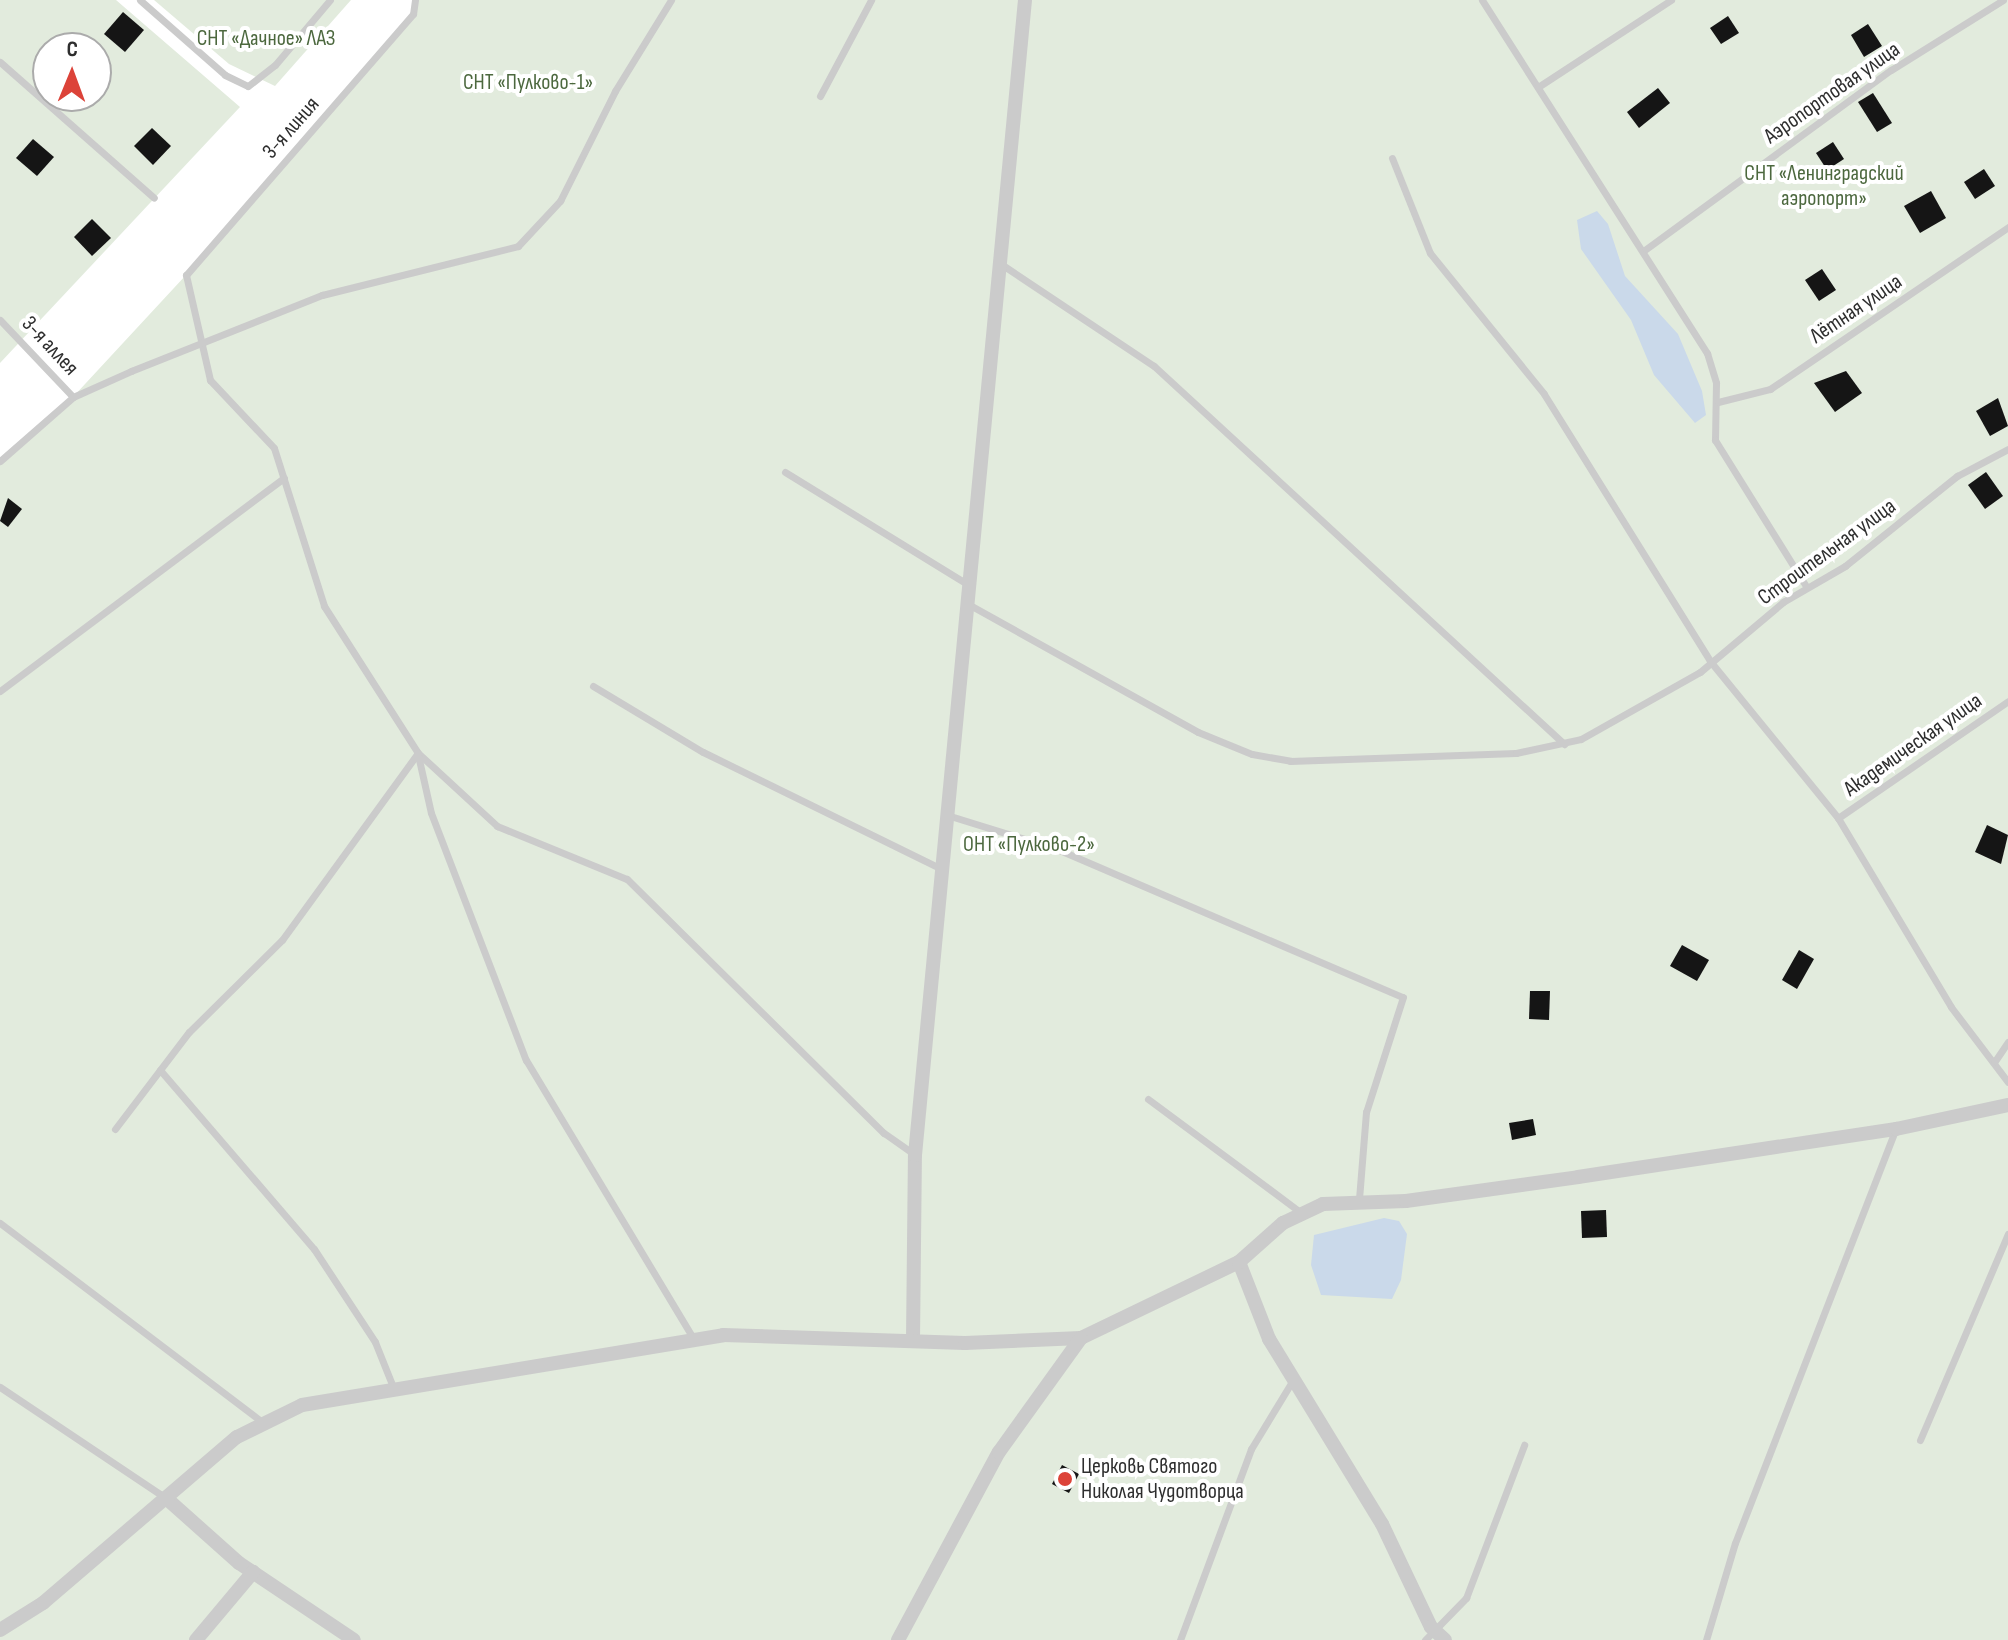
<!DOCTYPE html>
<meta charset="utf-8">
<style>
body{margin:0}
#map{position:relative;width:2008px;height:1640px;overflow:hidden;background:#fff;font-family:"Sofia Sans Condensed",sans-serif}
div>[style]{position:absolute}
.green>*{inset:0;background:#e2ebdd}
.water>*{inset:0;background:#cad9ea}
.building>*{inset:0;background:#151515}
.lane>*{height:7px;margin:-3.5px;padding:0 3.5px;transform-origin:3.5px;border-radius:3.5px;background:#cbcbcb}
.street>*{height:14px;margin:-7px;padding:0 7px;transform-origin:7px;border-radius:7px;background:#cbcbcb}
.dots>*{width:22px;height:22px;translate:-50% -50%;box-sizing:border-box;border:4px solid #fff;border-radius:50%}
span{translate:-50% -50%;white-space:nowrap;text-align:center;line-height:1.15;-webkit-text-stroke:8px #fff;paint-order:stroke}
.park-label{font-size:22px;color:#4c683e}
.street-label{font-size:22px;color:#2e2e2e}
.poi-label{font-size:22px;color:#2e2e2e}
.left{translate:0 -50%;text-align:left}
.north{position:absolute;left:32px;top:32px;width:80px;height:80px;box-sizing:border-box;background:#fff;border:2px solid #ababab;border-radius:50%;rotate:1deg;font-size:22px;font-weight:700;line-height:32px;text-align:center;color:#2e2e2e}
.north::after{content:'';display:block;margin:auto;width:28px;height:36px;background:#dc4339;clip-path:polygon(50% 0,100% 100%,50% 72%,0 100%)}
</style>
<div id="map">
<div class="green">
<div style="clip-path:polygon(evenodd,0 0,116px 0,240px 107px,0 363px,0 0,48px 48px,96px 48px,96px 96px,48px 96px,48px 48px)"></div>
<div style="clip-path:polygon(154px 0,351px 0,275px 86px,229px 64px)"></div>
<div style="clip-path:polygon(415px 0,2008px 0,2008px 1640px,0 1640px,0 461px,73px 397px,186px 275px,413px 15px)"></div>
</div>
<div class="water">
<div style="clip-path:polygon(1597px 211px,1608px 224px,1625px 276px,1678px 334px,1702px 391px,1706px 415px,1695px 423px,1654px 375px,1631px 320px,1581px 249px,1577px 220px)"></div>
<div style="clip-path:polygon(1384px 1218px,1399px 1221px,1407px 1234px,1401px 1280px,1392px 1299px,1321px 1295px,1311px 1265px,1314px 1235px)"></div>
</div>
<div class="building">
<div style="clip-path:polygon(123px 12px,144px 30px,125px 52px,104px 34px)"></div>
<div style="clip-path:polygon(1728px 16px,1739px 33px,1721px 44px,1710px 28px)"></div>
<div style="clip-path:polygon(1868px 24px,1882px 46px,1864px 57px,1851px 35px)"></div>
<div style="clip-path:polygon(1658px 88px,1670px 103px,1639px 128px,1627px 112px)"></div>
<div style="clip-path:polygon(1873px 93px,1892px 123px,1877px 132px,1858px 102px)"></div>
<div style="clip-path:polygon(152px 128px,171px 146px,153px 165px,134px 146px)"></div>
<div style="clip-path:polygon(33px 139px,54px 157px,37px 176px,16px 158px)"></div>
<div style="clip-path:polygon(1833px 142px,1844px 159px,1827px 170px,1816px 153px)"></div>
<div style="clip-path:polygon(1984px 169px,1995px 186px,1975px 199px,1964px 182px)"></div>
<div style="clip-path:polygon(1931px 191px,1946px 218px,1920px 233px,1904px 206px)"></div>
<div style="clip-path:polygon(92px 219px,111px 238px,92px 256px,74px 237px)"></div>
<div style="clip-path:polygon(1822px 269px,1836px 290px,1819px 301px,1805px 280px)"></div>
<div style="clip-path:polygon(1846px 371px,1862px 393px,1835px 412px,1814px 383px)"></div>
<div style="clip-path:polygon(1998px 398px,2008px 426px,1990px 436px,1976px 411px)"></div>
<div style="clip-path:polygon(1986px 472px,2003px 496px,1985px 509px,1968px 485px)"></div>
<div style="clip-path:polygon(8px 498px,22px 509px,8px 527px,0 521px)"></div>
<div style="clip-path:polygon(1987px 825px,2008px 835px,2001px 864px,1975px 852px)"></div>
<div style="clip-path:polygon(1682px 945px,1709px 960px,1697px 981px,1670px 966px)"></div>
<div style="clip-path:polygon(1799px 950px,1814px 959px,1797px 989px,1782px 980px)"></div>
<div style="clip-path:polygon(1530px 991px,1550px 991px,1549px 1020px,1529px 1019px)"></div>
<div style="clip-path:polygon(1533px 1119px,1536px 1135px,1512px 1140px,1509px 1123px)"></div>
<div style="clip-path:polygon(1606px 1210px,1607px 1237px,1582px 1238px,1581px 1211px)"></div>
<div style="clip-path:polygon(1062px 1465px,1079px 1474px,1069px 1493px,1052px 1484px)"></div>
</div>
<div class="lane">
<div style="left:140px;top:0;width:113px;rotate:41.4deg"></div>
<div style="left:225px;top:75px;width:25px;rotate:26deg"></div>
<div style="left:248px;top:86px;width:34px;rotate:-38deg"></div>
<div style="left:275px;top:65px;width:85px;rotate:-49.8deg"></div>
<div style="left:415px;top:0;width:14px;rotate:98deg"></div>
<div style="left:413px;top:14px;width:346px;rotate:131deg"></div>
<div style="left:186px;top:275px;width:108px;rotate:77.1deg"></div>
<div style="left:210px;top:380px;width:93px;rotate:46.7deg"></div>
<div style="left:274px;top:448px;width:166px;rotate:72.4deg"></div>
<div style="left:324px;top:606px;width:174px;rotate:57.4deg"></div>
<div style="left:418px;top:753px;width:108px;rotate:42.7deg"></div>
<div style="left:497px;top:826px;width:140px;rotate:22.2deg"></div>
<div style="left:627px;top:879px;width:361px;rotate:44.7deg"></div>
<div style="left:884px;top:1133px;width:38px;rotate:35deg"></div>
<div style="left:1482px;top:0;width:419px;rotate:57.5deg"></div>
<div style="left:1707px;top:353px;width:31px;rotate:73deg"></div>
<div style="left:1716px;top:383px;width:57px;rotate:91deg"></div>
<div style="left:1715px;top:440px;width:172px;rotate:58.1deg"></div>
<div style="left:0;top:62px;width:205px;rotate:41.4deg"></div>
<div style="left:1538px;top:87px;width:159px;rotate:-33.2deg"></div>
<div style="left:820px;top:96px;width:109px;rotate:-62deg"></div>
<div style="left:1392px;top:158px;width:102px;rotate:68.2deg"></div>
<div style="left:1430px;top:253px;width:181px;rotate:51deg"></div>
<div style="left:1544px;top:394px;width:314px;rotate:58.1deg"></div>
<div style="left:1710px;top:661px;width:203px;rotate:50.8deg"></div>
<div style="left:1838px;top:818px;width:220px;rotate:59.1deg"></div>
<div style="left:1951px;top:1007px;width:94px;rotate:52.8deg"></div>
<div style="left:1646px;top:249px;width:303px;rotate:-36.2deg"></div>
<div style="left:1891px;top:70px;width:132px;rotate:-32deg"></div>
<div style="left:1001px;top:264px;width:184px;rotate:33.7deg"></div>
<div style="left:1154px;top:366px;width:558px;rotate:42.67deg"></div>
<div style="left:0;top:320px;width:106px;rotate:46.5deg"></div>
<div style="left:1718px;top:402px;width:54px;rotate:-14deg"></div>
<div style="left:1770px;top:389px;width:288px;rotate:-34.2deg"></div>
<div style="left:0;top:461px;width:97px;rotate:-41.2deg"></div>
<div style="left:73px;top:397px;width:64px;rotate:-24.1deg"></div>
<div style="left:131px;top:371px;width:206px;rotate:-21.7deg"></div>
<div style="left:322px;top:295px;width:202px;rotate:-14deg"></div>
<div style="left:518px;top:246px;width:62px;rotate:-47deg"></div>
<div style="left:560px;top:201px;width:123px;rotate:-63.4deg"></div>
<div style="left:615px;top:91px;width:107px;rotate:-58.4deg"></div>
<div style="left:785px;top:472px;width:210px;rotate:31.6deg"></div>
<div style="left:968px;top:604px;width:263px;rotate:29.1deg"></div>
<div style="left:1198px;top:732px;width:58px;rotate:22.2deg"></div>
<div style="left:1252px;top:754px;width:39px;rotate:10deg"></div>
<div style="left:1290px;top:761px;width:226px;rotate:-2deg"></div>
<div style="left:1516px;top:753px;width:66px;rotate:-12.2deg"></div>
<div style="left:1581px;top:739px;width:137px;rotate:-29.4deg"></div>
<div style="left:1700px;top:672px;width:109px;rotate:-40.1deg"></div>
<div style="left:1783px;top:602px;width:72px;rotate:-30.1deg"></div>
<div style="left:1845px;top:566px;width:144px;rotate:-38.8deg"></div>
<div style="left:1957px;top:476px;width:58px;rotate:-27.9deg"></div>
<div style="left:593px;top:686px;width:128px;rotate:31deg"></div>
<div style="left:703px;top:752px;width:266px;rotate:26.1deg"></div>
<div style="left:0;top:691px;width:355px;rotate:-36.9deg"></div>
<div style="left:418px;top:755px;width:59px;rotate:77.4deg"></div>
<div style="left:431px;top:813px;width:265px;rotate:69deg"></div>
<div style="left:526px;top:1060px;width:324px;rotate:59deg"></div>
<div style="left:947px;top:815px;width:115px;rotate:17.2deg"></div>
<div style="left:1057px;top:849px;width:376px;rotate:23.2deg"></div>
<div style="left:1403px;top:997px;width:121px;rotate:107.8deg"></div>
<div style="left:1366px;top:1112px;width:87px;rotate:94.6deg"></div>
<div style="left:1838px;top:818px;width:206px;rotate:-34.5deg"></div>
<div style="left:1995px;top:1061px;width:23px;rotate:-56deg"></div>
<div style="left:160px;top:1070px;width:236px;rotate:49.3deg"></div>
<div style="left:314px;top:1249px;width:111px;rotate:56.7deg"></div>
<div style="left:375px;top:1342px;width:48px;rotate:68.2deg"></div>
<div style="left:1148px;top:1099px;width:189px;rotate:36.6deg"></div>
<div style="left:115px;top:1129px;width:122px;rotate:-52.7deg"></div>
<div style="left:189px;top:1032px;width:131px;rotate:-44.7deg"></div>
<div style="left:282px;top:940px;width:231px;rotate:-54deg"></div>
<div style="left:0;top:1223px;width:329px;rotate:37.2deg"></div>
<div style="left:0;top:1387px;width:200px;rotate:33.8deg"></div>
<div style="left:1920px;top:1440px;width:224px;rotate:-66.9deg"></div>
<div style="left:1180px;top:1640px;width:204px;rotate:-69.6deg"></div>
<div style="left:1251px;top:1449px;width:81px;rotate:-58.7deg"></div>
<div style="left:1425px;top:1640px;width:59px;rotate:-45.7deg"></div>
<div style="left:1466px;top:1598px;width:164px;rotate:-69.2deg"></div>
<div style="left:1706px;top:1640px;width:101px;rotate:-73.4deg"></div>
<div style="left:1735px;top:1543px;width:442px;rotate:-68.8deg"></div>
</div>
<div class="street">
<div style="left:1239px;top:1262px;width:83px;rotate:68.7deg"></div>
<div style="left:1269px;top:1339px;width:217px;rotate:58.6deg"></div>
<div style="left:1382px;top:1524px;width:114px;rotate:64.6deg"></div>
<div style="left:1431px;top:1627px;width:19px;rotate:43deg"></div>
<div style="left:913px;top:1340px;width:185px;rotate:-89.4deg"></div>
<div style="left:915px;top:1155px;width:1160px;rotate:-84.56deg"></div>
<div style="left:166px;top:1498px;width:98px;rotate:41.7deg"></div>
<div style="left:239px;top:1563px;width:138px;rotate:33.8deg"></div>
<div style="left:0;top:1630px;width:51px;rotate:-32.1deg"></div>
<div style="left:43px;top:1603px;width:255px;rotate:-40.6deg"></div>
<div style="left:237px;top:1437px;width:72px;rotate:-26.2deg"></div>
<div style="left:302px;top:1405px;width:427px;rotate:-9.4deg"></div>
<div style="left:723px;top:1335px;width:242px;rotate:1.9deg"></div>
<div style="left:965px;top:1343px;width:116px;rotate:-2.5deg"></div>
<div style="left:1081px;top:1338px;width:175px;rotate:-25.7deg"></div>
<div style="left:1239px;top:1262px;width:59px;rotate:-41.6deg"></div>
<div style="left:1283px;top:1223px;width:44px;rotate:-25.4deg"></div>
<div style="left:1323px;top:1204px;width:83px;rotate:-2.1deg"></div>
<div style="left:1406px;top:1201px;width:174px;rotate:-7.9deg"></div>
<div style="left:1578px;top:1177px;width:322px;rotate:-8.6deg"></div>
<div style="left:1896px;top:1129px;width:115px;rotate:-12.1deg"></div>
<div style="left:196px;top:1640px;width:89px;rotate:-50deg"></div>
<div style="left:898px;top:1640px;width:213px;rotate:-61.8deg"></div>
<div style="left:999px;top:1452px;width:140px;rotate:-54.3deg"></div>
</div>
<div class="dots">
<div style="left:1065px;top:1479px;background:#dc4339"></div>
</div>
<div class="park-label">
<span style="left:266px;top:39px">СНТ «Дачное» ЛАЗ</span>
<span style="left:528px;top:83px">СНТ «Пулково-1»</span>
<span style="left:1824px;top:186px">СНТ «Ленинградский<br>аэропорт»</span>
<span style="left:1029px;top:845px">ОНТ «Пулково-2»</span>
</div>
<div class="street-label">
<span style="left:1832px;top:93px;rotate:-35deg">Аэропортовая улица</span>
<span style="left:291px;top:128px;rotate:-49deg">3-я линия</span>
<span style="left:1856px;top:309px;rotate:-34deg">Лётная улица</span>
<span style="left:50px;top:346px;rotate:47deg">3-я аллея</span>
<span style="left:1827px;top:552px;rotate:-36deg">Строительная улица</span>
<span style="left:1913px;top:745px;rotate:-35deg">Академическая улица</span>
</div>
<div class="poi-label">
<span class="left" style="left:1081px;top:1479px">Церковь Святого<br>Николая Чудотворца</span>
</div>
<div class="north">С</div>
</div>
